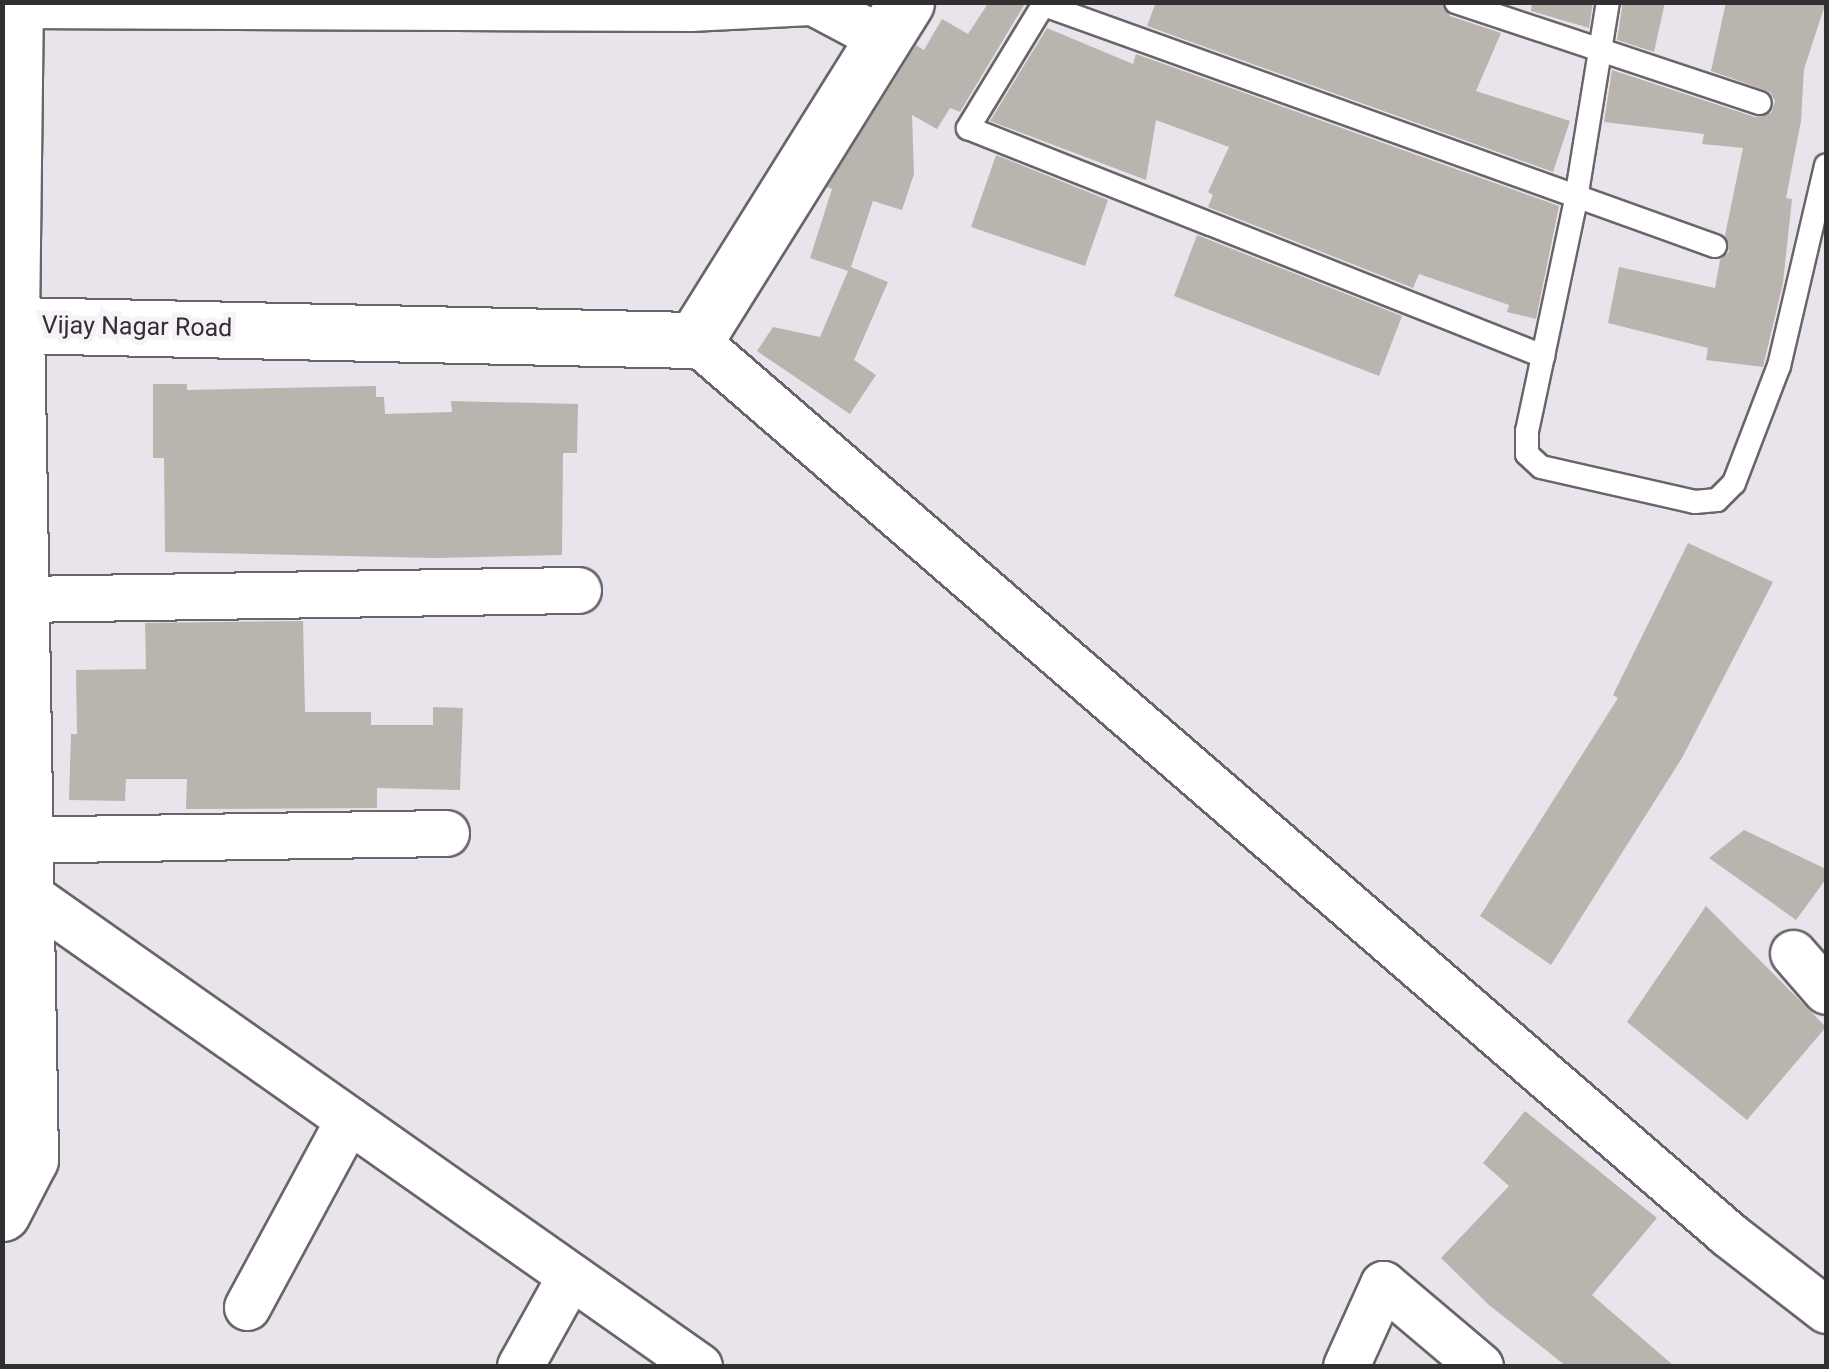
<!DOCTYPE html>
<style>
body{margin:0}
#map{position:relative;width:1829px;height:1369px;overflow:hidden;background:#e9e4eb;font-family:Roboto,sans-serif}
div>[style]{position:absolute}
.building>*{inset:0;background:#bab4ae}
.roads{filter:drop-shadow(2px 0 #69656a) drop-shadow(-2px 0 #69656a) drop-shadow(0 2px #69656a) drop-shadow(0 -2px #69656a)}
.service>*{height:22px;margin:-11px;padding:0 11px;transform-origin:11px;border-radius:11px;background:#fff}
.minor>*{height:45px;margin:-22.5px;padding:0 22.5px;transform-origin:22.5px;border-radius:22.5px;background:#fff}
.tertiary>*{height:55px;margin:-27.5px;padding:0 27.5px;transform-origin:27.5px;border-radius:27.5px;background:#fff}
span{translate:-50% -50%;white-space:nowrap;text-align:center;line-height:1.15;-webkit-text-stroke:10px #f7f2f8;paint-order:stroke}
.street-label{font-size:25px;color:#312f31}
.frame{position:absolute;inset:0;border:5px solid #312f31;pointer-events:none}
</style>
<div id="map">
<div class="building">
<div style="clip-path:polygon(989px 2px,1026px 2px,960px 112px,950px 108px,937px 129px,912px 115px,914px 174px,902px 210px,873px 201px,851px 267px,888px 282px,854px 360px,876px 375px,850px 414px,757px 351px,773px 327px,820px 337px,848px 271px,810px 258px,832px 189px,827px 187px,916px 45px,924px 50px,942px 19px,968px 34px)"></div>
<div style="clip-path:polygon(1156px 2px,1441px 2px,1450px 16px,1501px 33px,1476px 91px,1570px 121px,1553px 172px,1147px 26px)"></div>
<div style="clip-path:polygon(1532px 2px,1593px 2px,1589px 28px,1531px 11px)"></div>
<div style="clip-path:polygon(1623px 2px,1665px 2px,1654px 52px,1617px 40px)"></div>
<div style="clip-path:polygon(1726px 2px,1826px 2px,1804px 69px,1801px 121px,1786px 198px,1792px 199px,1783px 283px,1763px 367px,1706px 360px,1708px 348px,1608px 323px,1619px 267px,1715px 288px,1720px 260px,1729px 252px,1725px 235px,1743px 148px,1702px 144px,1704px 134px,1604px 122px,1612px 70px,1755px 117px,1771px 113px,1775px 101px,1770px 92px,1711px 71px)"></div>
<div style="clip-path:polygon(1047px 28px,1133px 64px,1136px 54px,1559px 206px,1536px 319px,1507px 312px,1509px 305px,1419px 274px,1413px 288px,1208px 207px,1213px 195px,1208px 192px,1229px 147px,1156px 120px,1146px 180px,990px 121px)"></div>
<div style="clip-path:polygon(996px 155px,1108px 200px,1085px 266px,971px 227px)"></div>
<div style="clip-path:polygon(1197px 235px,1402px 316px,1379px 376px,1174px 296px)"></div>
<div style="clip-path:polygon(153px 384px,187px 384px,187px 390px,376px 386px,376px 397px,384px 397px,385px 414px,452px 412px,451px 401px,578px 404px,577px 453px,563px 453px,562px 555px,436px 558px,165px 552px,164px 458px,153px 458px)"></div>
<div style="clip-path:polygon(1688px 543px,1773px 582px,1682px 758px,1551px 965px,1480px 916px,1618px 698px,1613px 695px)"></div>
<div style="clip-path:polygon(303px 621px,305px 712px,371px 712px,371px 725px,433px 725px,433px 707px,463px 708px,460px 790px,377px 788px,377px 808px,186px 809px,187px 779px,126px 779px,125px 801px,69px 800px,71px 734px,77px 734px,76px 670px,146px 669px,145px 623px)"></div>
<div style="clip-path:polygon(1744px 830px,1826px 869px,1826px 879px,1796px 920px,1709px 858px)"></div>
<div style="clip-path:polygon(1706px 906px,1826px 1027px,1747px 1120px,1627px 1022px)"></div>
<div style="clip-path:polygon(1525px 1111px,1657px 1218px,1592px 1295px,1674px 1366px,1566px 1366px,1489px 1305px,1441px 1258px,1509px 1186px,1483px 1163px)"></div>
</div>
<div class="roads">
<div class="service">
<div style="left:1045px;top:2px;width:148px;rotate:121.4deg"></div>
<div style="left:968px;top:128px;width:619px;rotate:21.63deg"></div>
<div style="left:1543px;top:356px;width:160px;rotate:-78.1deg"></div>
<div style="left:1576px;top:199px;width:200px;rotate:-80.8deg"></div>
<div style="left:1456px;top:2px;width:320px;rotate:18.4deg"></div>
<div style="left:1044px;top:5px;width:713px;rotate:19.76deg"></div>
<div style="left:1543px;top:356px;width:77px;rotate:102deg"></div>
<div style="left:1527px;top:431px;width:23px;rotate:90deg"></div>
<div style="left:1527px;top:454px;width:19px;rotate:43deg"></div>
<div style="left:1541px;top:467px;width:158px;rotate:12.8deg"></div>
<div style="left:1695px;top:502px;width:22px;rotate:-5deg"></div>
<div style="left:1717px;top:500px;width:24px;rotate:-45deg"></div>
<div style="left:1734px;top:483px;width:125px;rotate:-69deg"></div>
<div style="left:1779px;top:366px;width:206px;rotate:-76.8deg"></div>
</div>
<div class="minor">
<div style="left:813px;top:2px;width:79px;rotate:27.9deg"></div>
<div style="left:2px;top:326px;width:14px;rotate:-4deg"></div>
<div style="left:16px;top:325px;width:320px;rotate:-89.3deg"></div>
<div style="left:20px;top:5px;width:670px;rotate:0.26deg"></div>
<div style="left:690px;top:8px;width:120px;rotate:-2.9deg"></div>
<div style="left:695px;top:340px;width:1366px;rotate:40.87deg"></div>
<div style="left:1728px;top:1234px;width:124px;rotate:37.8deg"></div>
<div style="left:21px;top:599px;width:557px;rotate:-0.93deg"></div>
<div style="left:2px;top:840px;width:444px;rotate:-0.9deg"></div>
<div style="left:25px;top:892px;width:824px;rotate:35.12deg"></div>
<div style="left:1793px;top:953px;width:50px;rotate:49deg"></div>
<div style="left:247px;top:1307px;width:213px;rotate:-61.6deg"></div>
<div style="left:520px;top:1366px;width:103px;rotate:-60.9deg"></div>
<div style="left:1346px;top:1366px;width:90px;rotate:-65.7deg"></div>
<div style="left:1383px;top:1284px;width:127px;rotate:40.2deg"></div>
</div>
<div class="tertiary">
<div style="left:2px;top:1213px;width:61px;rotate:-62.6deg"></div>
<div style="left:30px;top:1159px;width:834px;rotate:-90.96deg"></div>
<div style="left:16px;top:325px;width:679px;rotate:1.27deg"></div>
<div style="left:695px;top:340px;width:398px;rotate:-58deg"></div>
</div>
</div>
<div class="street-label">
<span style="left:137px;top:327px;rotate:1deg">Vijay Nagar Road</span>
</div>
<div class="frame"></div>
</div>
